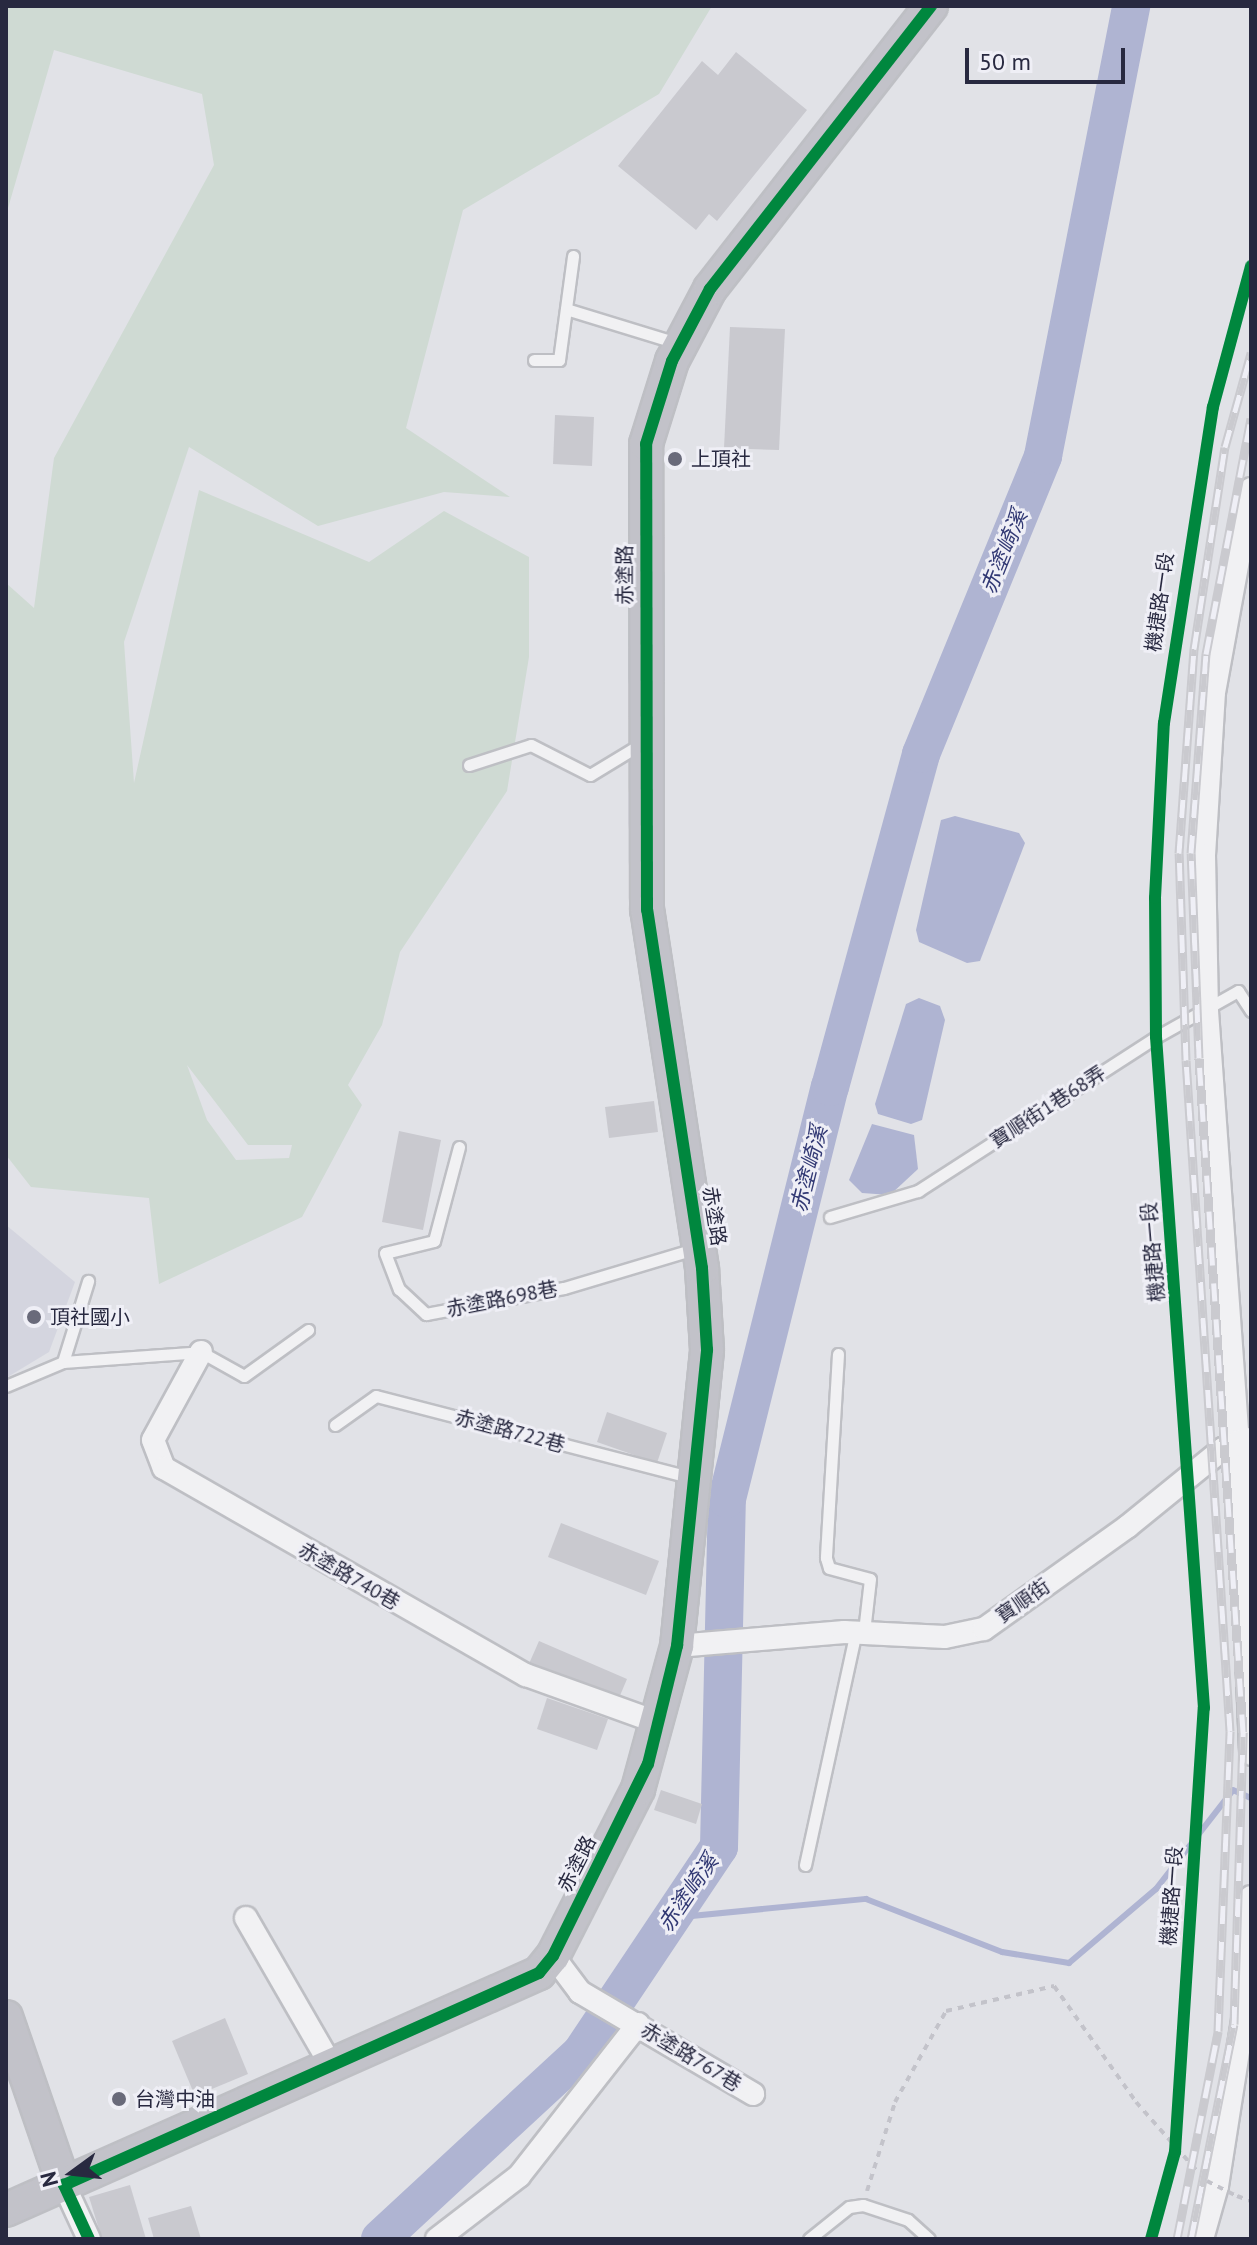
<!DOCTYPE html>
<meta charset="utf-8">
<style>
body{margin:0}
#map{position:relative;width:1257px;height:2245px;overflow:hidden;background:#e1e2e7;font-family:"PT Sans","Noto Sans TC",sans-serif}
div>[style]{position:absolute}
.built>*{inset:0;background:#d4d5df}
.green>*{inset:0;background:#cfdad3}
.water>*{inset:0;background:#afb4d2}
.stream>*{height:6px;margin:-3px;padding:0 3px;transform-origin:3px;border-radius:3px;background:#afb4d2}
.river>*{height:38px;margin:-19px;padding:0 19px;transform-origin:19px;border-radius:19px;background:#afb4d2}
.building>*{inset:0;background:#c9c9cf}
.path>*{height:4px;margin-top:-2px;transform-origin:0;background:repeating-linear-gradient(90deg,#c3c3ca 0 6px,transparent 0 12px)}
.roads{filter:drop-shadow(2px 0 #bebfc4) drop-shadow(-2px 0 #bebfc4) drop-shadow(0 2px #bebfc4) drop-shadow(0 -2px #bebfc4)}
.lane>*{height:11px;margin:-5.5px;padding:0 5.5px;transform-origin:5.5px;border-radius:5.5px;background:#f1f1f3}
.street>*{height:22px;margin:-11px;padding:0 11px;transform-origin:11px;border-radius:11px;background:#f1f1f3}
.secondary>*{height:32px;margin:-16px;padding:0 16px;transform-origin:16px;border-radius:16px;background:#c2c2c9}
.rail>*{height:9px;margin-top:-4.5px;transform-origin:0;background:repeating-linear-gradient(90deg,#efeff6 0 18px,#cacacf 0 36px);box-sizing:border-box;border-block:2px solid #cacacf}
.path-bridge>*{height:4px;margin-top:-2px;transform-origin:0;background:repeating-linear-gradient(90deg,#c3c3ca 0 6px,transparent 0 12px)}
.cycleway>*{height:12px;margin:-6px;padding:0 6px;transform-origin:6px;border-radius:6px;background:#00873e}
.dots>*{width:22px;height:22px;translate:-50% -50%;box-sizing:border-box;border:4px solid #efeff6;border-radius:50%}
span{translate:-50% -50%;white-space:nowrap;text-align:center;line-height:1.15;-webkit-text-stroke:6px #efeff6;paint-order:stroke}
.poi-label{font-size:20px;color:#282940}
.left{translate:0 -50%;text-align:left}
.street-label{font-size:20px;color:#282940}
.water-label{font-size:22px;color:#323974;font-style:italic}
.frame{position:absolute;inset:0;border:8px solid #282940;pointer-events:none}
.north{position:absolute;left:32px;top:2133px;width:80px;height:80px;-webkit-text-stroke:6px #efeff6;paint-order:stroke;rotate:255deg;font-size:22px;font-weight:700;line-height:32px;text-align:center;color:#282940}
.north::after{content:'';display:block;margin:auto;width:28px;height:36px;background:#282940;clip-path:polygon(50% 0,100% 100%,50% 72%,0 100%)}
.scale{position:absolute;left:965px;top:48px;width:160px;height:36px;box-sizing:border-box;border:4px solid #282940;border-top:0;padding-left:10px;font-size:24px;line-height:28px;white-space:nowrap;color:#282940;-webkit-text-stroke:6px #efeff6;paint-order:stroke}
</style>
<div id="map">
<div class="built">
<div style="clip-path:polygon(6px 1225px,75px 1282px,49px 1352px,6px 1378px)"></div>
</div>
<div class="green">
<div style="clip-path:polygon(evenodd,6px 6px,712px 6px,659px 94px,463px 210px,406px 428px,510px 497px,444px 492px,318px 526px,189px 447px,124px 642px,134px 783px,199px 490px,369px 562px,444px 511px,529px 557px,529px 657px,507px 791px,400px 952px,382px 1025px,348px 1085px,362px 1105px,302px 1217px,159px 1284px,149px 1198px,31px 1187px,6px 1155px,6px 583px,34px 608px,54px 458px,214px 165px,202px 94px,54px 50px,6px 215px,6px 6px,187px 1065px,248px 1145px,292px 1145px,289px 1158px,236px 1160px,207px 1120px,187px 1065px)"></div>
</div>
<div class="water">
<div style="clip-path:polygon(955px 816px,1019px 833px,1025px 843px,980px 961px,967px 963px,919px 942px,916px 930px,941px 820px)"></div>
<div style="clip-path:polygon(919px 998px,940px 1006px,945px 1020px,922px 1120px,911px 1124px,878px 1114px,875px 1104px,906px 1004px)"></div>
<div style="clip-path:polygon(872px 1124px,914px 1135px,918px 1169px,890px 1195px,862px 1193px,849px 1180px)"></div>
</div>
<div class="stream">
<div style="left:671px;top:1918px;width:196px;rotate:-5.6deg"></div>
<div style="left:866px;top:1899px;width:146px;rotate:21.3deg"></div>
<div style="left:1002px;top:1952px;width:68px;rotate:9.3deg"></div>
<div style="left:1069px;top:1963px;width:114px;rotate:-40.4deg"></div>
<div style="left:1156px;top:1889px;width:125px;rotate:-52.1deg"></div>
<div style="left:1233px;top:1790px;width:20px;rotate:24deg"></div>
</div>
<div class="river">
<div style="left:380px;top:2239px;width:274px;rotate:-42.8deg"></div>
<div style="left:581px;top:2053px;width:248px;rotate:-56.2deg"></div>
<div style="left:719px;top:1847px;width:348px;rotate:-88.7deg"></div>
<div style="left:727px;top:1499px;width:425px;rotate:-76deg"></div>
<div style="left:830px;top:1087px;width:345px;rotate:-74.7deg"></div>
<div style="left:921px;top:754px;width:322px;rotate:-67.7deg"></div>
<div style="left:1043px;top:456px;width:459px;rotate:-78.9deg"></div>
</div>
<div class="building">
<div style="clip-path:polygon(736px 52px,807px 110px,717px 221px,709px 214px,696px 230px,618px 166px,702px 61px,718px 75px)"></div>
<div style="clip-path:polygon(730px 327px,785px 329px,779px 450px,724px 448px)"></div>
<div style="clip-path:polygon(555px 415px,594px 417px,592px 466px,553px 464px)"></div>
<div style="clip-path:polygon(654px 1101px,658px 1132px,609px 1138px,605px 1107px)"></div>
<div style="clip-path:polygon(399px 1131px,441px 1140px,423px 1230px,382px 1222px)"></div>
<div style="clip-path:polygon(607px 1412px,667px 1433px,657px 1463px,597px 1442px)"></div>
<div style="clip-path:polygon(561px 1523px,659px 1561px,646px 1595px,548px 1557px)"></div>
<div style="clip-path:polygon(539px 1641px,627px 1679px,616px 1705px,528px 1666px)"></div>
<div style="clip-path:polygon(547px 1698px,608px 1719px,597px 1750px,537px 1729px)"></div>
<div style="clip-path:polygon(661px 1790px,702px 1804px,696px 1824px,654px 1810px)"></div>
<div style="clip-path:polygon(225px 2018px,248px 2074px,195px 2096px,172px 2041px)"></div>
<div style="clip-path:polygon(130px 2185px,146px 2239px,102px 2239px,89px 2197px)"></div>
<div style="clip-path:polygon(191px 2206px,201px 2239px,154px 2239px,148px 2218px)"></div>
</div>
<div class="path">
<div style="left:867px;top:2191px;width:93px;rotate:-72.5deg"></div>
<div style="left:895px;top:2102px;width:104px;rotate:-60.7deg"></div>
<div style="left:946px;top:2011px;width:111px;rotate:-13deg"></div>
<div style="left:1054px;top:1986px;width:142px;rotate:54.7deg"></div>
<div style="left:1136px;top:2102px;width:92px;rotate:48.5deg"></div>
<div style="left:1237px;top:2196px;width:15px;rotate:20deg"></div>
</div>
<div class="roads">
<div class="lane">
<div style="left:566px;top:309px;width:116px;rotate:17deg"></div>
<div style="left:534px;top:360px;width:25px"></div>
<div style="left:559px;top:360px;width:105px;rotate:-82.3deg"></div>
<div style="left:469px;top:765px;width:65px;rotate:-17.9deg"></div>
<div style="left:531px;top:745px;width:66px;rotate:27deg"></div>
<div style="left:590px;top:775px;width:60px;rotate:-31.3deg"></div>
<div style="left:459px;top:1147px;width:97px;rotate:104.9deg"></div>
<div style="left:434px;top:1241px;width:50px;rotate:166.2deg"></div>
<div style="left:385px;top:1253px;width:39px;rotate:69deg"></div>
<div style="left:399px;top:1289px;width:37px;rotate:43deg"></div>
<div style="left:426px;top:1314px;width:140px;rotate:-10.7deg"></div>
<div style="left:564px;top:1288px;width:136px;rotate:-16.7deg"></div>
<div style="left:830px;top:1217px;width:92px;rotate:-16.5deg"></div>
<div style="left:918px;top:1191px;width:283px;rotate:-32.9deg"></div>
<div style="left:1156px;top:1037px;width:94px;rotate:-29.3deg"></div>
<div style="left:1238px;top:991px;width:24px;rotate:57deg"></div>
<div style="left:838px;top:1354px;width:204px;rotate:93.4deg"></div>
<div style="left:826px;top:1558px;width:10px;rotate:73deg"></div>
<div style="left:829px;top:1568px;width:42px;rotate:15deg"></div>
<div style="left:870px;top:1579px;width:53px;rotate:96.5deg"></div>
<div style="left:63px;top:1362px;width:85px;rotate:-72.8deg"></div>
<div style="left:6px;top:1386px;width:62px;rotate:-22.8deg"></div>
<div style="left:63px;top:1362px;width:138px;rotate:-4.1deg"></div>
<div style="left:201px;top:1352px;width:49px;rotate:29.2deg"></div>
<div style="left:244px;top:1376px;width:79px;rotate:-35.7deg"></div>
<div style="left:335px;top:1425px;width:50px;rotate:-35.3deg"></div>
<div style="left:376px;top:1396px;width:324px;rotate:14.5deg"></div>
<div style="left:805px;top:1865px;width:239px;rotate:-77.7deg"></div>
<div style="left:809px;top:2239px;width:51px;rotate:-38.7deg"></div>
<div style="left:849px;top:2207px;width:14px;rotate:-8deg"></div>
<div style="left:863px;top:2205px;width:47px;rotate:18.4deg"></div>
<div style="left:908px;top:2220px;width:28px;rotate:42deg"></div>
</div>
<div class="street">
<div style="left:1251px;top:489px;width:206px;rotate:100.3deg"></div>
<div style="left:1214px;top:692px;width:163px;rotate:93.5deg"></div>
<div style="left:1204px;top:855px;width:156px;rotate:88.9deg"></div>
<div style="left:1207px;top:1011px;width:431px;rotate:85.9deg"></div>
<div style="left:1238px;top:1441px;width:313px;rotate:87.6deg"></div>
<div style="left:201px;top:1352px;width:100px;rotate:118.6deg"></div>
<div style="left:153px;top:1440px;width:30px;rotate:69deg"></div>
<div style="left:164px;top:1468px;width:417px;rotate:29.8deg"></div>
<div style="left:526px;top:1675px;width:141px;rotate:19.8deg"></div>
<div style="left:677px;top:1646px;width:168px;rotate:-4.8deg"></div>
<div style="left:844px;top:1632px;width:101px;rotate:2.8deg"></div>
<div style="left:945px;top:1637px;width:40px;rotate:-12deg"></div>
<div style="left:984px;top:1629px;width:176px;rotate:-35.5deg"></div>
<div style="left:1127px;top:1527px;width:124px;rotate:-39.1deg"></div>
<div style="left:1223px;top:1449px;width:29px;rotate:-20deg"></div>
<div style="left:246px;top:1918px;width:172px;rotate:60deg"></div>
<div style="left:553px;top:1956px;width:45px;rotate:53.1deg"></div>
<div style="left:580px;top:1992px;width:201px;rotate:30.5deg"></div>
<div style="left:64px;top:2185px;width:60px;rotate:65.2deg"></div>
<div style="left:437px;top:2239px;width:103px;rotate:-37.5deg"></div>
<div style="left:519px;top:2176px;width:193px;rotate:-51.9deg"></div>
<div style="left:1202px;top:2239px;width:55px;rotate:-74.2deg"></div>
<div style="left:1217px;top:2186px;width:193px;rotate:-81.1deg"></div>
<div style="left:1247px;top:1995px;width:98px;rotate:-87.7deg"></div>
</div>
<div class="secondary">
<div style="left:6px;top:2017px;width:178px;rotate:71deg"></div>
<div style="left:6px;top:2210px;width:583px;rotate:-23.97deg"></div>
<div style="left:539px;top:1973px;width:22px;rotate:-51deg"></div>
<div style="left:553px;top:1956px;width:187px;rotate:-63deg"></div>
<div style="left:638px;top:1789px;width:148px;rotate:-74.7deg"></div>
<div style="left:677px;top:1646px;width:298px;rotate:-84.2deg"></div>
<div style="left:707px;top:1350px;width:82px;rotate:-93.5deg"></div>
<div style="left:702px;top:1268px;width:362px;rotate:-98.7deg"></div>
<div style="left:647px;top:910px;width:466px;rotate:-90.1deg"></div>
<div style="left:646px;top:444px;width:87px;rotate:-72.6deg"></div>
<div style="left:672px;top:361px;width:81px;rotate:-62.2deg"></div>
<div style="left:710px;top:289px;width:359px;rotate:-52deg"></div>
</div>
</div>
<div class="rail">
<div style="left:1177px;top:2239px;width:212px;rotate:-78.8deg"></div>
<div style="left:1218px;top:2031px;width:300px;rotate:-87.7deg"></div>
<div style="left:1230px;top:1731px;width:672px;rotate:-93.75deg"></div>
<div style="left:1186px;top:1060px;width:207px;rotate:-91.9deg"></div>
<div style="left:1179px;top:853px;width:205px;rotate:-85.8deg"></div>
<div style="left:1194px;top:649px;width:204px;rotate:-81.3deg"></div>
<div style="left:1225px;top:447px;width:98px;rotate:-74.5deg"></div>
<div style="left:1191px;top:2239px;width:219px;rotate:-78.7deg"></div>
<div style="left:1234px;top:2024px;width:292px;rotate:-88.2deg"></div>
<div style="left:1243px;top:1732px;width:675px;rotate:-93.74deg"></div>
<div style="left:1199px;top:1058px;width:205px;rotate:-92.2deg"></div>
<div style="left:1191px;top:853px;width:200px;rotate:-85.7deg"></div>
<div style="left:1206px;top:654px;width:240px;rotate:-79.2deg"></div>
</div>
<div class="path-bridge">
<div style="left:1207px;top:2181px;width:31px;rotate:27deg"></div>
</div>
<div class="cycleway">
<div style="left:89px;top:2239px;width:60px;rotate:-114.8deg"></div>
<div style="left:64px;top:2185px;width:520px;rotate:-24.05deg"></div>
<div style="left:539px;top:1973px;width:22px;rotate:-51deg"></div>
<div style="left:553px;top:1956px;width:214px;rotate:-63.7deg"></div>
<div style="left:648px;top:1764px;width:122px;rotate:-76.2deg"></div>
<div style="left:677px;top:1646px;width:298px;rotate:-84.2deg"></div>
<div style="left:707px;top:1350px;width:82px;rotate:-93.5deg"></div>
<div style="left:702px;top:1268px;width:362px;rotate:-98.7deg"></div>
<div style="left:647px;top:910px;width:466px;rotate:-90.1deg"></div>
<div style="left:646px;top:444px;width:87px;rotate:-72.6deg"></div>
<div style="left:672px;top:361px;width:81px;rotate:-62.2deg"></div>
<div style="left:710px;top:289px;width:359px;rotate:-52deg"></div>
<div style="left:1151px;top:2239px;width:90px;rotate:-74.6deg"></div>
<div style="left:1175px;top:2152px;width:445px;rotate:-86.3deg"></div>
<div style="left:1204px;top:1708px;width:673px;rotate:-94.09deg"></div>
<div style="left:1156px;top:1037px;width:139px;rotate:-90.4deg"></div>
<div style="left:1155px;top:898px;width:175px;rotate:-87.1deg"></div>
<div style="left:1164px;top:723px;width:320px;rotate:-81.2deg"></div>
<div style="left:1213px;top:407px;width:146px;rotate:-74.9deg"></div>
</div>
<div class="dots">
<div style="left:675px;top:459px;background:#696a7a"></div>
<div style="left:34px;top:1317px;background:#696a7a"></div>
<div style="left:119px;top:2099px;background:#696a7a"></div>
</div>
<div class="poi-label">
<span class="left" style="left:691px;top:459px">上頂社</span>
<span class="left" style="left:50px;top:1317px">頂社國小</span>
<span class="left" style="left:135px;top:2099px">台灣中油</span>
</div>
<div class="street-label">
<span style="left:625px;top:575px;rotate:-90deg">赤塗路</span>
<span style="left:1160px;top:602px;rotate:-82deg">機捷路一段</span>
<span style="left:1048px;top:1107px;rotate:-33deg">寶順街1巷68弄</span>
<span style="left:714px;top:1216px;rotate:81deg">赤塗路</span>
<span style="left:1153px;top:1252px;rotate:-95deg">機捷路一段</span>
<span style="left:502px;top:1299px;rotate:-11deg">赤塗路698巷</span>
<span style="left:510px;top:1431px;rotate:15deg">赤塗路722巷</span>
<span style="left:349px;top:1576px;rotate:30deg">赤塗路740巷</span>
<span style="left:1023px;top:1601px;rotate:-35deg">寶順街</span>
<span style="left:577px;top:1864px;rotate:-63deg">赤塗路</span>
<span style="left:1172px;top:1896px;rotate:-86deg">機捷路一段</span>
<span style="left:691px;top:2057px;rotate:31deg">赤塗路767巷</span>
</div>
<div class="water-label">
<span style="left:1004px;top:552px;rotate:-68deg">赤塗崎溪</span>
<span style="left:809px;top:1169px;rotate:-76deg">赤塗崎溪</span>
<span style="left:688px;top:1893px;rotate:-56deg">赤塗崎溪</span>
</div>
<div class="frame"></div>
<div class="north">N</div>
<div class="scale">50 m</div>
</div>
